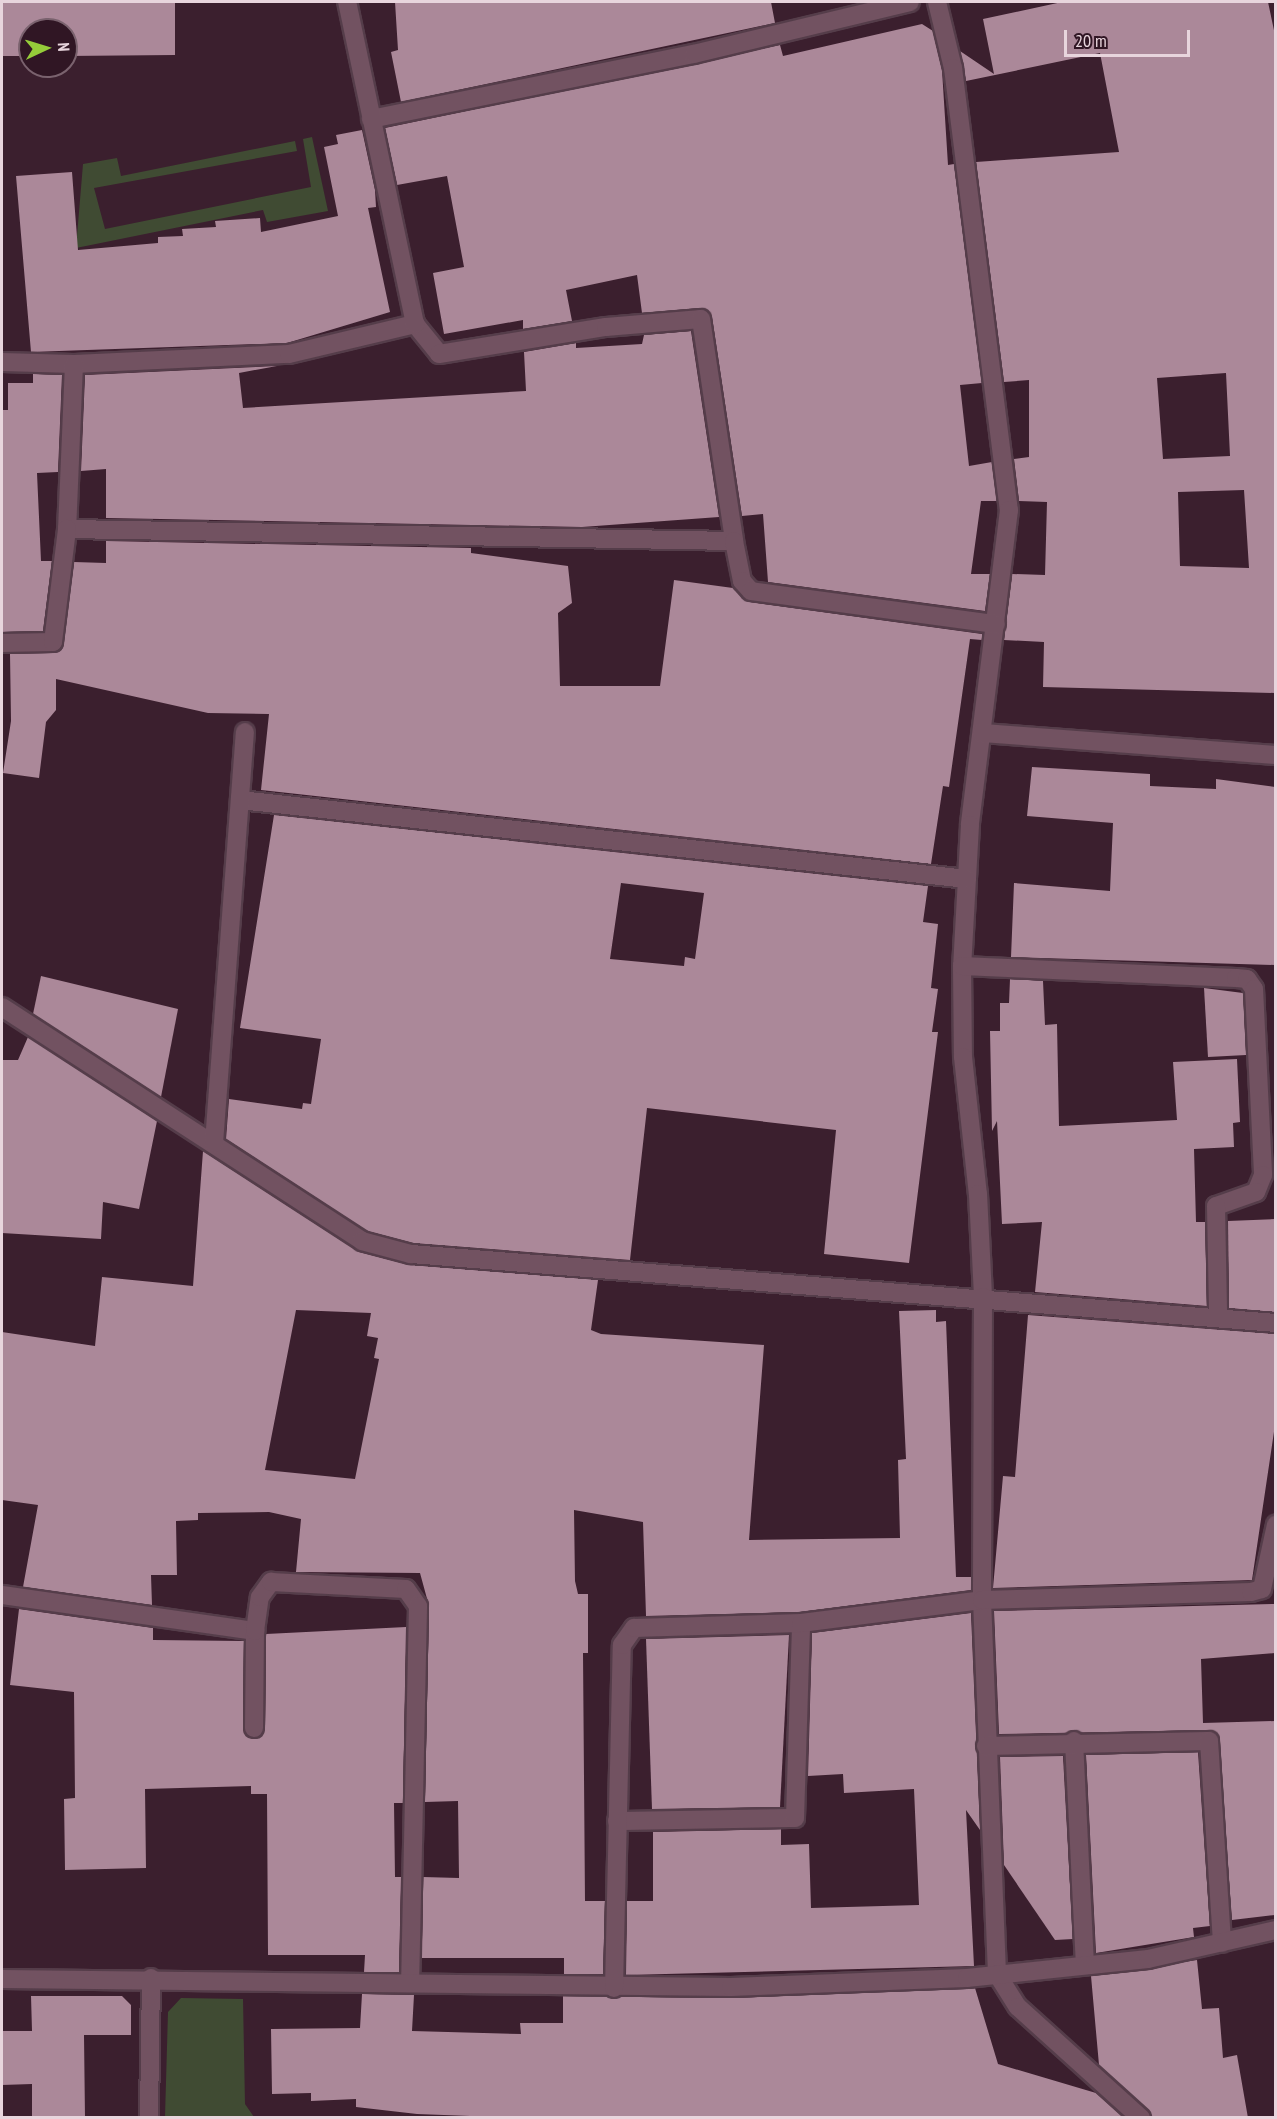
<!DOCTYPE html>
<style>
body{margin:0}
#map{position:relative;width:1277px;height:2119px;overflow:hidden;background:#3b1f2e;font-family:"PT Sans Narrow",sans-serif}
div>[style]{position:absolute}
.green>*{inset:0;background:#404b33}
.building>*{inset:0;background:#ab8899}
.roads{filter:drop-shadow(2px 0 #553d4a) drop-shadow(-2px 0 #553d4a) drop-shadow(0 2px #553d4a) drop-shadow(0 -2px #553d4a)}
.street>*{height:18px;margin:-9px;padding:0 9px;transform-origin:9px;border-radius:9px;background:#725261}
span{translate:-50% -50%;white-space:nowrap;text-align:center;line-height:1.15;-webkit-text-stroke:6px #301624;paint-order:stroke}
.frame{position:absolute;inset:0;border:3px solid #e8d5dd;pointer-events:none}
.north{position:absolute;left:18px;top:18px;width:60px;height:60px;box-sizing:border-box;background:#301624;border:2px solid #7a626e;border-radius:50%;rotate:86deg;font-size:16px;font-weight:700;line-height:24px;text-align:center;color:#e8d5dd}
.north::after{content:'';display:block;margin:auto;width:21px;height:27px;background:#95cc3a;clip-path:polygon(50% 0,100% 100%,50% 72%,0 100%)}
.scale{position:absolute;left:1064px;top:30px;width:126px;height:27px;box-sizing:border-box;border:3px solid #e8d5dd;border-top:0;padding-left:8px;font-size:18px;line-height:21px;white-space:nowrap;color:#e8d5dd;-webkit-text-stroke:4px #301624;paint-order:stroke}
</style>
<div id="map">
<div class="green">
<div style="clip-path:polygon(312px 137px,328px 211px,267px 222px,263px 210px,76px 248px,83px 164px,117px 158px,121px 176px,295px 141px,297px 151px,94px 188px,105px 229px,311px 187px,303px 139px)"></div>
<div style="clip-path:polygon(181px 1998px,243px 1999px,245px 2104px,254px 2117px,165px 2117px,168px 2012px)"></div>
</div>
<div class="building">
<div style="clip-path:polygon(2px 2px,175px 2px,175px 55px,66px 56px,66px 30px,30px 30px,30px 56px,2px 56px)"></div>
<div style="clip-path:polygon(395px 2px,771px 2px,775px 23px,401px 102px,391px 52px,398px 50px)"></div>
<div style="clip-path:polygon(evenodd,1062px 2px,1268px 2px,1275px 35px,1275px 693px,1043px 687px,1044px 642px,1004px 640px,1012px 574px,1045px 575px,1047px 502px,1019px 501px,1014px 459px,1029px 457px,1029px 380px,1004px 382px,976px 162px,1119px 152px,1100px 53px,966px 81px,960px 51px,994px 74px,983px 19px,1062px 2px,1226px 373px,1230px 456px,1163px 459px,1157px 378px,1226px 373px,1062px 2px,1244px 490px,1249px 568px,1180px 566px,1178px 492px,1244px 490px)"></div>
<div style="clip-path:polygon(922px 24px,933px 31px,942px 70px,948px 165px,954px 164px,982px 383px,960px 385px,969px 466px,992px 462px,997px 501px,981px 501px,971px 574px,990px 574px,985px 611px,768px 582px,763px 514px,742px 516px,712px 317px,706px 309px,642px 313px,637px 275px,566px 290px,572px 321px,523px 329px,523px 320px,444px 334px,433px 273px,464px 267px,447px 176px,397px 185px,385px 128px,780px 45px,783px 56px)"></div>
<div style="clip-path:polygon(362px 130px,375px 190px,376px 207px,368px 208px,390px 312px,287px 343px,31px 352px,16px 176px,72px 172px,78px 250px,158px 243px,158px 237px,183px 236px,182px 229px,216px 227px,215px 221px,260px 218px,261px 232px,338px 216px,324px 147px,338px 144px,336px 135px)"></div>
<div style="clip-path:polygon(691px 331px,719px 517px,582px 527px,106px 518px,106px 469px,81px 471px,85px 375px,277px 366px,239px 373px,243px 408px,526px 391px,524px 352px,576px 343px,576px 348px,642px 344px,644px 335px)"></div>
<div style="clip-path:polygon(33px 374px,62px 375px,58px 472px,37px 473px,41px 561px,52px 561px,43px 631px,2px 632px,2px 410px,8px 410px,8px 383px,33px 383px)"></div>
<div style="clip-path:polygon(106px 541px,471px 548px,471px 553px,568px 566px,572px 603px,558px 613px,560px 686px,660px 686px,674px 580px,733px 588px,750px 602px,982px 634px,982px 640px,970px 639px,949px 787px,943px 786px,931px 864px,261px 790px,269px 714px,208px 713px,56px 679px,56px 710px,46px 722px,39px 778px,3px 773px,11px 721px,10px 654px,62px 649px,74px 562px,106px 563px)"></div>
<div style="clip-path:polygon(1032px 767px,1150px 774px,1150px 786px,1216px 789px,1216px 779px,1275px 787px,1275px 965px,1011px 957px,1014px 883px,1110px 891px,1113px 823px,1027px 816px)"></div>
<div style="clip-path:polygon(evenodd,274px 815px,928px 886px,923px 922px,938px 924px,931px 988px,938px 989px,932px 1032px,938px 1032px,909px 1263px,824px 1254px,836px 1130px,647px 1108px,630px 1260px,413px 1243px,367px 1231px,226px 1139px,229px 1099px,302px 1109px,303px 1103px,311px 1104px,321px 1039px,240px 1028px,274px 815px,621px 883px,704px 893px,695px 959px,685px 957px,684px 966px,610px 959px,621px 883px)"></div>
<div style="clip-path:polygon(41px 976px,178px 1009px,161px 1097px,33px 1014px)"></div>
<div style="clip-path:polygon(1010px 979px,1043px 981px,1045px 1025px,1057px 1024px,1059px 1126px,1177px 1120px,1173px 1062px,1237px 1059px,1240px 1122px,1233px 1123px,1234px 1147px,1194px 1149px,1196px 1222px,1205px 1222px,1207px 1306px,1035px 1292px,1042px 1222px,1002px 1224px,997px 1121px,992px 1131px,990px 1031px,1000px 1031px,1000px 1003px,1009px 1003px)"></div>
<div style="clip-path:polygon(1204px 988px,1243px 993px,1246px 1055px,1208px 1057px)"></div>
<div style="clip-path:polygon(28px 1037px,157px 1121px,139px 1209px,103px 1202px,101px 1239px,2px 1233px,2px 1060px,18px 1060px)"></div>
<div style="clip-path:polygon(evenodd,203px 1151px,359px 1252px,410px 1265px,598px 1280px,591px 1330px,601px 1334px,764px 1345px,749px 1540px,900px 1538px,898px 1460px,906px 1459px,899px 1311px,936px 1310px,936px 1322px,946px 1321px,956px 1577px,971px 1577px,971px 1590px,800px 1612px,646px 1616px,643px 1522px,574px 1510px,575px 1581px,578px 1594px,588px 1594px,588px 1653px,583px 1653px,585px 1901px,605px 1901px,603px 1974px,564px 1974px,564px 1958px,422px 1958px,423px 1877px,459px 1878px,458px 1801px,425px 1802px,429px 1606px,420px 1573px,296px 1572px,301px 1519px,269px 1512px,198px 1513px,198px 1520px,176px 1521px,177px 1575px,151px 1575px,152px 1605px,23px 1587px,38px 1505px,2px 1500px,2px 1332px,95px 1346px,102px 1277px,193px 1286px,203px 1151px,296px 1310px,371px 1313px,367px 1336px,378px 1338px,374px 1358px,379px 1359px,355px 1479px,265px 1470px,296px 1310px)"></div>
<div style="clip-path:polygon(1275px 1219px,1275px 1312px,1229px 1308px,1228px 1221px)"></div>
<div style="clip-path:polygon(1028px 1315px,1275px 1334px,1275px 1425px,1252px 1580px,993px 1588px,1003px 1476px,1015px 1477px)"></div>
<div style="clip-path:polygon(1275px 1604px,1275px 1653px,1201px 1659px,1203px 1723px,1275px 1721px,1275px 1915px,1232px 1920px,1218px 1734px,1209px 1730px,999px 1734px,994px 1611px)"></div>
<div style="clip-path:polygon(19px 1609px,153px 1628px,153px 1640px,244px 1641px,243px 1728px,253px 1739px,265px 1728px,266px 1634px,406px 1627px,403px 1803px,394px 1803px,395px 1877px,401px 1877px,399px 1972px,364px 1972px,365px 1955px,268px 1955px,267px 1794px,251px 1794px,251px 1786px,145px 1789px,146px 1868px,65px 1870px,64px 1799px,75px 1798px,74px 1692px,10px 1685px)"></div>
<div style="clip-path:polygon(971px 1613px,980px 1830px,966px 1810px,974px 1966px,626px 1975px,627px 1901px,653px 1901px,653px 1832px,781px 1829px,781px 1845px,809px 1844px,811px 1908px,919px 1905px,914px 1789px,844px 1793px,843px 1774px,808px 1776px,812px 1633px)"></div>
<div style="clip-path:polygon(789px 1635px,780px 1807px,652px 1809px,646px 1639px)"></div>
<div style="clip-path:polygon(1198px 1752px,1210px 1926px,1193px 1928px,1194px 1937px,1096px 1953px,1086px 1755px)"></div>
<div style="clip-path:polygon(1063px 1756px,1073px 1939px,1055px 1940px,1004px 1865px,1000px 1757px)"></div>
<div style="clip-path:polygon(1197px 1960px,1202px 2009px,1219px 2008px,1223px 2058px,1237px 2055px,1248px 2118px,1152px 2118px,1099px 2065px,1091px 1976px)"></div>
<div style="clip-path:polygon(975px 1988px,998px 2064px,1096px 2093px,1124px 2118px,521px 2118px,417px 2114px,356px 2107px,356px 2099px,311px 2101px,311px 2093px,272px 2094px,271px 2029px,360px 2028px,362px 1994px,414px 1995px,412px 2031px,521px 2034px,520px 2023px,563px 2023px,563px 1996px,731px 1998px)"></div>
<div style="clip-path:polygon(31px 1996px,122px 1996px,131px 2005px,131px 2035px,84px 2035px,85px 2118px,32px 2118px,32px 2084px,2px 2085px,2px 2031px,32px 2031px)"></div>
</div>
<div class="roads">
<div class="street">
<div style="left:937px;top:2px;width:68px;rotate:76.4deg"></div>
<div style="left:953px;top:68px;width:446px;rotate:82.8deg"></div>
<div style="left:1009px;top:510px;width:317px;rotate:97.1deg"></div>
<div style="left:970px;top:825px;width:141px;rotate:93.2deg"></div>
<div style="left:962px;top:966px;width:91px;rotate:89.4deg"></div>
<div style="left:963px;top:1057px;width:138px;rotate:83.8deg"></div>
<div style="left:978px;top:1194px;width:103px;rotate:87.2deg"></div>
<div style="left:983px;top:1297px;width:303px;rotate:90.2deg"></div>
<div style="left:982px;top:1600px;width:374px;rotate:87.7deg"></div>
<div style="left:997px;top:1974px;width:39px;rotate:58deg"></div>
<div style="left:1018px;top:2007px;width:166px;rotate:42.1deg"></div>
<div style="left:371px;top:119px;width:329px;rotate:-11.4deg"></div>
<div style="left:694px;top:54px;width:222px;rotate:-13.5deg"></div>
<div style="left:415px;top:324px;width:38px;rotate:51deg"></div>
<div style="left:439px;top:354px;width:169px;rotate:-9.2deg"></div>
<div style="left:606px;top:327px;width:95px;rotate:-4.8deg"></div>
<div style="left:701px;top:319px;width:224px;rotate:81.5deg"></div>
<div style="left:2px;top:362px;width:72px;rotate:1.6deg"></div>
<div style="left:74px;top:364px;width:215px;rotate:-2.7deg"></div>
<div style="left:289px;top:354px;width:130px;rotate:-13.4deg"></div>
<div style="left:415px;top:324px;width:329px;rotate:-101.9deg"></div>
<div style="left:74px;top:364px;width:165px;rotate:92.4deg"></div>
<div style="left:67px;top:529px;width:667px;rotate:1.03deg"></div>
<div style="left:734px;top:541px;width:41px;rotate:78.7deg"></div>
<div style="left:742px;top:581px;width:13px;rotate:48deg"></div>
<div style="left:751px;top:591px;width:247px;rotate:7.7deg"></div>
<div style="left:2px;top:643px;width:51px;rotate:-1.1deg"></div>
<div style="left:53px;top:642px;width:114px;rotate:-82.9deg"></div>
<div style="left:982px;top:733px;width:295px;rotate:4.3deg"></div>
<div style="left:240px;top:800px;width:731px;rotate:6.2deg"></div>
<div style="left:962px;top:966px;width:274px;rotate:2.5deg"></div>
<div style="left:1236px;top:978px;width:11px;rotate:5deg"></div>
<div style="left:1247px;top:979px;width:12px;rotate:55deg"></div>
<div style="left:1254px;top:989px;width:186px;rotate:87.2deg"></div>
<div style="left:1263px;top:1175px;width:18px;rotate:112deg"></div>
<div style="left:1256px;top:1192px;width:42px;rotate:160.7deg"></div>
<div style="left:1216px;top:1206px;width:109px;rotate:88.9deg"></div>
<div style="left:2px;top:1007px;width:429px;rotate:33deg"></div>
<div style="left:362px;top:1241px;width:51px;rotate:14.9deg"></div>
<div style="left:411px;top:1254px;width:868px;rotate:4.56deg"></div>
<div style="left:214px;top:1143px;width:412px;rotate:-85.7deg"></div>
<div style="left:2px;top:1595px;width:256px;rotate:8.1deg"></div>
<div style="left:254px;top:1728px;width:97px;rotate:-89.4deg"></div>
<div style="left:255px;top:1631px;width:34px;rotate:-82deg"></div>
<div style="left:260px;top:1597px;width:19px;rotate:-54deg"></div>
<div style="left:271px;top:1582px;width:135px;rotate:3deg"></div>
<div style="left:406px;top:1589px;width:21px;rotate:55deg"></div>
<div style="left:418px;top:1606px;width:377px;rotate:91.2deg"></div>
<div style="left:1074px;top:1741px;width:221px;rotate:87.2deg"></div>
<div style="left:986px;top:1746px;width:223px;rotate:-1.3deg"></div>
<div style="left:1209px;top:1741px;width:202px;rotate:86.3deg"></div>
<div style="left:617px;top:1821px;width:178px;rotate:-1deg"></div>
<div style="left:795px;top:1818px;width:195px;rotate:-88.2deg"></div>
<div style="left:2px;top:1979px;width:729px;rotate:0.63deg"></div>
<div style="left:731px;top:1987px;width:236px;rotate:-2.2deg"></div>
<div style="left:967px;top:1978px;width:182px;rotate:-6deg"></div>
<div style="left:1148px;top:1959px;width:131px;rotate:-12.8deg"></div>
<div style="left:614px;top:1988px;width:343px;rotate:-88.7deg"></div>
<div style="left:622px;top:1645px;width:21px;rotate:-55deg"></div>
<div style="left:634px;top:1628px;width:167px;rotate:-1.7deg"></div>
<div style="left:801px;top:1623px;width:182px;rotate:-7.2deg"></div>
<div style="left:982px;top:1600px;width:269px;rotate:-1.7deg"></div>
<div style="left:1251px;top:1592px;width:11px;rotate:-15deg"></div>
<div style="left:1262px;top:1589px;width:66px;rotate:-77.7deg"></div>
<div style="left:149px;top:2118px;width:140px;rotate:-89.2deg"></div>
</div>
</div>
<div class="frame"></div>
<div class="north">N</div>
<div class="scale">20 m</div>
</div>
